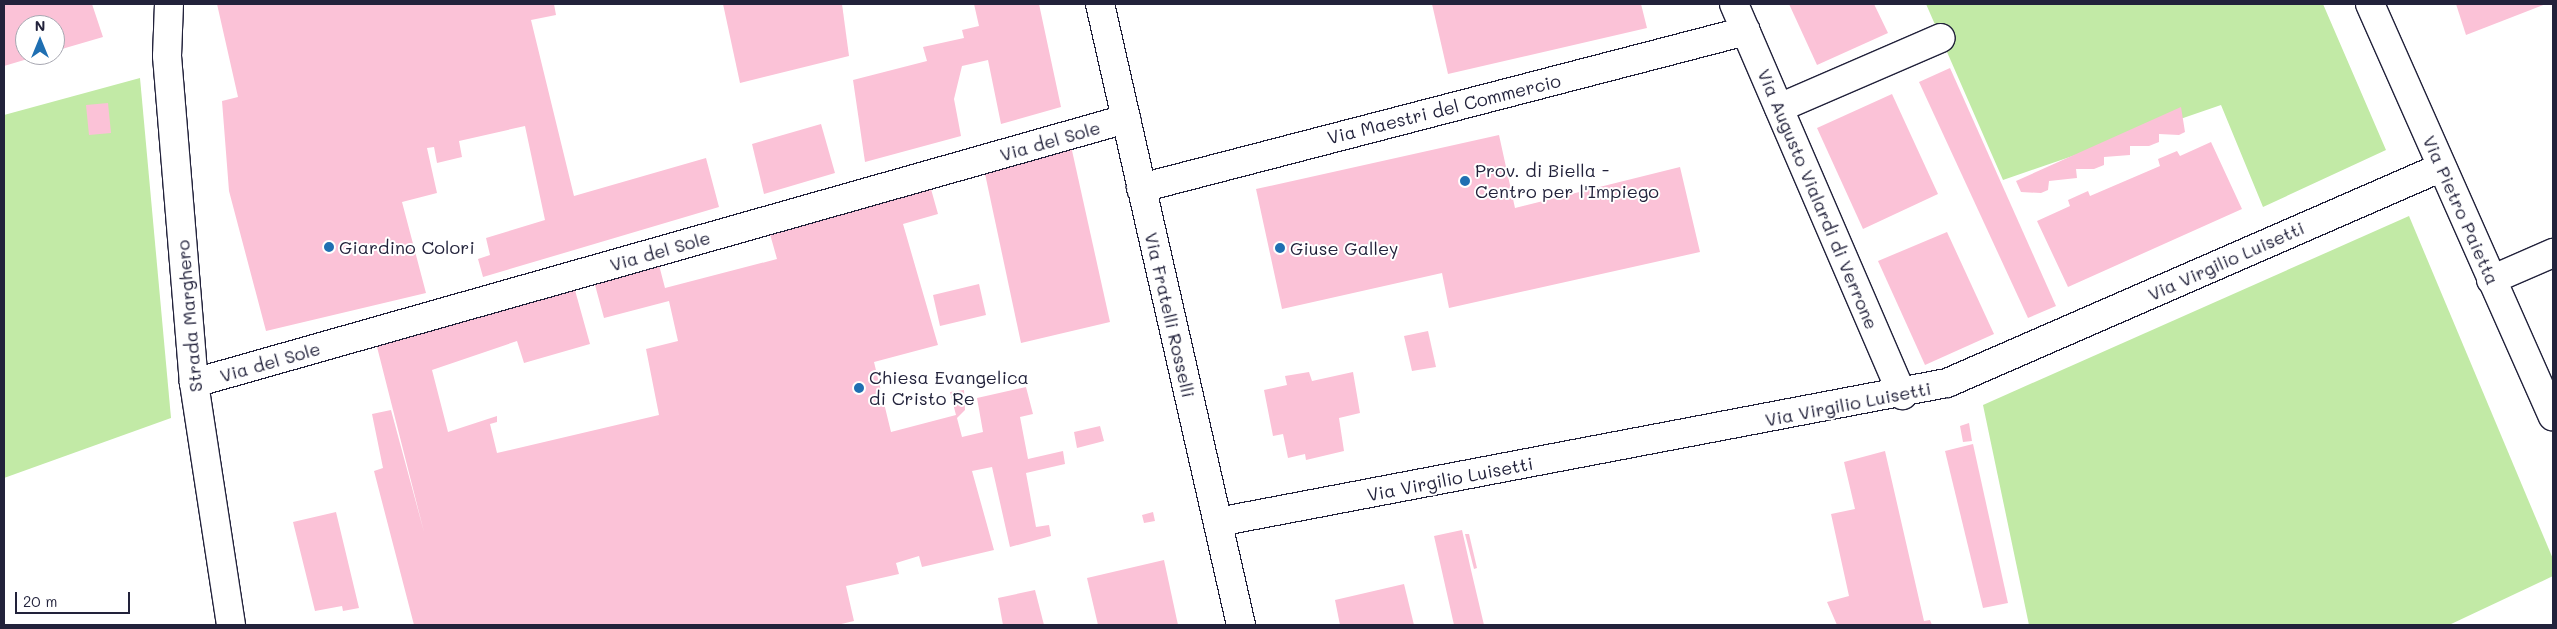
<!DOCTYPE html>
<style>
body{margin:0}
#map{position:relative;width:2557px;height:629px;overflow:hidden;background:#fff;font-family:Mali,sans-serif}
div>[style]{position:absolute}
.green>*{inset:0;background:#c2eaa6}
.building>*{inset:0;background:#fbc2d7}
.roads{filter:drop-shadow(1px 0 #22223b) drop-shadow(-1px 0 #22223b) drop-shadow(0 1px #22223b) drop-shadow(0 -1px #22223b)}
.street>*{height:28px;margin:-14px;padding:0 14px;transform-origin:14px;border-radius:14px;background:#fff}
.secondary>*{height:28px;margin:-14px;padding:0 14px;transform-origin:14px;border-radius:14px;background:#fff}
.dots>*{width:14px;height:14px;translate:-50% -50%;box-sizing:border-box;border:2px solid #fff;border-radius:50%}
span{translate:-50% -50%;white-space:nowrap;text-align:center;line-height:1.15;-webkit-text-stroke:4px #fff;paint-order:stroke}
.street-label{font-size:18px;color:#22223b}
.poi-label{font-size:18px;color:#22223b}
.left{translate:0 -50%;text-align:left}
.frame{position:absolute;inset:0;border:5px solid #22223b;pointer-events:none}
.north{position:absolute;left:15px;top:15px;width:50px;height:50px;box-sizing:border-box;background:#fff;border:1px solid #a7a7b1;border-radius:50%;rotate:0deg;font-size:14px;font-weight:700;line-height:20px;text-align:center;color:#22223b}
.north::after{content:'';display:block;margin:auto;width:18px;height:22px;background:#1f6fb2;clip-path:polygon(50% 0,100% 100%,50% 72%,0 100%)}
.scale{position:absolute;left:15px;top:592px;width:115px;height:22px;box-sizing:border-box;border:2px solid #22223b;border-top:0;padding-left:6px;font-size:15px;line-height:18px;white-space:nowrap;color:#22223b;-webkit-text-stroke:4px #fff;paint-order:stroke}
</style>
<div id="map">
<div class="green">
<div style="clip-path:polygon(1926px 4px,2323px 4px,2386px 150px,2263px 207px,2221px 105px,2003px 180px)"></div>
<div style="clip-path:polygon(140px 78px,171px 418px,4px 478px,4px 115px)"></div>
<div style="clip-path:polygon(2409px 216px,2553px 559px,2553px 576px,2449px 625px,2029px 625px,1983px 405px)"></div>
</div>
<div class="building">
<div style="clip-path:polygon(4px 4px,92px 4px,103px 37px,55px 51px,55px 25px,25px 25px,25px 55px,41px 55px,4px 66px)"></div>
<div style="clip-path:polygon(217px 4px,554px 4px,556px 15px,531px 20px,574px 196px,706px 158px,719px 207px,483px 277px,478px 259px,490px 255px,486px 238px,545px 220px,525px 126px,459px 141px,462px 157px,437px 163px,434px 147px,427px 148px,437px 193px,402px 202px,426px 293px,266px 331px,229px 191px,222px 101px,238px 97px)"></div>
<div style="clip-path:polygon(723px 4px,842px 4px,849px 56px,740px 83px)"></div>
<div style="clip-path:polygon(974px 4px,1039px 4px,1061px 107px,1001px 124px,988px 60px,962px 66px,954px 99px,961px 136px,865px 162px,853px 80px,927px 61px,923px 47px,964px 38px,962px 30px,979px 26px)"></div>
<div style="clip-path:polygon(1432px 4px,1641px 4px,1647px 28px,1448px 74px)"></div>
<div style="clip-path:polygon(1789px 4px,1874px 4px,1888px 33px,1817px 65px)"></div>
<div style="clip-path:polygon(2456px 4px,2546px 4px,2466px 35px)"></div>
<div style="clip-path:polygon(1950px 68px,2056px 306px,2028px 318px,1919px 82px)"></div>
<div style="clip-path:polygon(1892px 94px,1938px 194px,1863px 229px,1817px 128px)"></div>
<div style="clip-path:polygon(108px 103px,111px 133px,89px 135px,86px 105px)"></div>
<div style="clip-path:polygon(2181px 107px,2185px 132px,2179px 135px,2159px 134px,2159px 142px,2149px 146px,2130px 146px,2130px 155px,2104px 157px,2104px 165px,2094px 169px,2076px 169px,2077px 178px,2049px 181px,2048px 190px,2041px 193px,2021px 192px,2016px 181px)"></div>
<div style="clip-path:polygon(821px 124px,835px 173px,764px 194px,752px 144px)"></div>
<div style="clip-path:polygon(1499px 135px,1515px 208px,1680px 167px,1700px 252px,1449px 308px,1442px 273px,1282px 309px,1256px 189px)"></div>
<div style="clip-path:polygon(2211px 142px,2242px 209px,2068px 287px,2037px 221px,2070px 206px,2068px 200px,2088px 191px,2090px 196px,2160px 166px,2158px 159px,2177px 151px,2180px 156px)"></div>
<div style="clip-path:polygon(1071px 146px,1110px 322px,1021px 343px,984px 169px)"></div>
<div style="clip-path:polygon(929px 182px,938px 214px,903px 224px,938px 345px,874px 362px,891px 432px,956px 415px,950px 392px,964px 390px,965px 410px,957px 418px,962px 437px,983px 432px,977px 398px,1026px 387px,1033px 414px,1020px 417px,1028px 459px,1063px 451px,1065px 464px,1026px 473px,1036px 527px,1049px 525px,1051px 536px,1010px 547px,992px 467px,972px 471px,994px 550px,922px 567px,919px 556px,896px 563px,899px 574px,846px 586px,854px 621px,837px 625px,414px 625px,374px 471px,383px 468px,372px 414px,391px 410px,424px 532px,375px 339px,573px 283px,590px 344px,524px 363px,517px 341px,432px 370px,448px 432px,497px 416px,497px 422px,490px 424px,497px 453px,659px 415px,646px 349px,678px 341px,669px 301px,604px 318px,595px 285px,659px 265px,665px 288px,777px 259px,768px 227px)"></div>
<div style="clip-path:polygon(1947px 232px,1994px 334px,1925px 365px,1878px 261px)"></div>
<div style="clip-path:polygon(979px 284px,986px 315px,940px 326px,933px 295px)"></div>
<div style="clip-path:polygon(1428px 331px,1436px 367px,1412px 371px,1404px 336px)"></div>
<div style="clip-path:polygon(1309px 372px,1312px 381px,1353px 372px,1360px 413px,1339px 418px,1344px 451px,1306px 460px,1305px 454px,1288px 458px,1283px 434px,1273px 436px,1264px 390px,1287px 385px,1285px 376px)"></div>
<div style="clip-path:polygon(1969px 423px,1972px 441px,1963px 442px,1960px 426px)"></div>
<div style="clip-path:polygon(1100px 426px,1104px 441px,1077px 448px,1074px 432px)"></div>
<div style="clip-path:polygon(1973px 444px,2008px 603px,1983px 608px,1945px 451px)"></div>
<div style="clip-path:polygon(1885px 451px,1924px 621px,1930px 620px,1932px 625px,1837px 625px,1827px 602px,1849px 596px,1831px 514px,1855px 509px,1844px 462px)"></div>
<div style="clip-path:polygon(336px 512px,359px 608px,343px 611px,342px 606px,315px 611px,293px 522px)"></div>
<div style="clip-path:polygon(1153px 512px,1155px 521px,1144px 523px,1142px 515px)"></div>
<div style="clip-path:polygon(1462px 530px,1471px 570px,1484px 625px,1454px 625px,1434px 536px)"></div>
<div style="clip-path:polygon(1465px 534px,1469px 534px,1477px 568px,1474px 569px)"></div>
<div style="clip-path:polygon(1164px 560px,1178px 625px,1098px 625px,1087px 578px)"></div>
<div style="clip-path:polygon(1404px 584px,1414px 625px,1340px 625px,1335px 600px)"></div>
<div style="clip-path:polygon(1035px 590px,1044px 625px,1003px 625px,998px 598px)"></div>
</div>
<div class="roads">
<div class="street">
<div style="left:169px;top:4px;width:52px;rotate:92.2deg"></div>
<div style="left:167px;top:56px;width:328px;rotate:85.3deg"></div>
<div style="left:194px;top:383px;width:245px;rotate:81.3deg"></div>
<div style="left:1734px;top:4px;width:426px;rotate:66.7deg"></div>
<div style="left:2370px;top:4px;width:451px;rotate:66.1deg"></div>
<div style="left:1779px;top:108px;width:176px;rotate:-23.4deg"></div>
<div style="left:1141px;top:188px;width:625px;rotate:-14.55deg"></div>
<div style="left:2491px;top:280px;width:68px;rotate:-23.5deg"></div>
<div style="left:194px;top:383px;width:969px;rotate:-15.82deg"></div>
<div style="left:1218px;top:522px;width:742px;rotate:-10.8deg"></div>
<div style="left:1947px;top:383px;width:540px;rotate:-23.57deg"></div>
</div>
<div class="secondary">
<div style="left:1100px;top:4px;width:637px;rotate:77.21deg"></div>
</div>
</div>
<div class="dots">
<div style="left:1465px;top:181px;background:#1f6fb2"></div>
<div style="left:329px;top:247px;background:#1f6fb2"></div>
<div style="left:1280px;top:248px;background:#1f6fb2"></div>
<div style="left:859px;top:388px;background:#1f6fb2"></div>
</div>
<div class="street-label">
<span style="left:1444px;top:109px;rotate:-14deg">Via Maestri del Commercio</span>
<span style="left:1050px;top:141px;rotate:-16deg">Via del Sole</span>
<span style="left:1818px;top:199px;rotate:67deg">Via Augusto Vialardi di Verrone</span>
<span style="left:2461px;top:210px;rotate:66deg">Via Pietro Paietta</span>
<span style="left:660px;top:251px;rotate:-16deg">Via del Sole</span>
<span style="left:2226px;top:261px;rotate:-24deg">Via Virgilio Luisetti</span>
<span style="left:1170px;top:315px;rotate:77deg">Via Fratelli Rosselli</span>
<span style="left:189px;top:316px;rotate:-95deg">Strada Marghero</span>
<span style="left:270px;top:362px;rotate:-16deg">Via del Sole</span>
<span style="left:1848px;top:404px;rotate:-11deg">Via Virgilio Luisetti</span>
<span style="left:1450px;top:479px;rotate:-11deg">Via Virgilio Luisetti</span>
</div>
<div class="poi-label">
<span class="left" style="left:1475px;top:181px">Prov. di Biella -<br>Centro per l'Impiego</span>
<span class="left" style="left:339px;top:247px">Giardino Colori</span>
<span class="left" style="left:1290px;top:248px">Giuse Galley</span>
<span class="left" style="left:869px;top:388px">Chiesa Evangelica<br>di Cristo Re</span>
</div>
<div class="frame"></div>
<div class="north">N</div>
<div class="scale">20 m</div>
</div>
